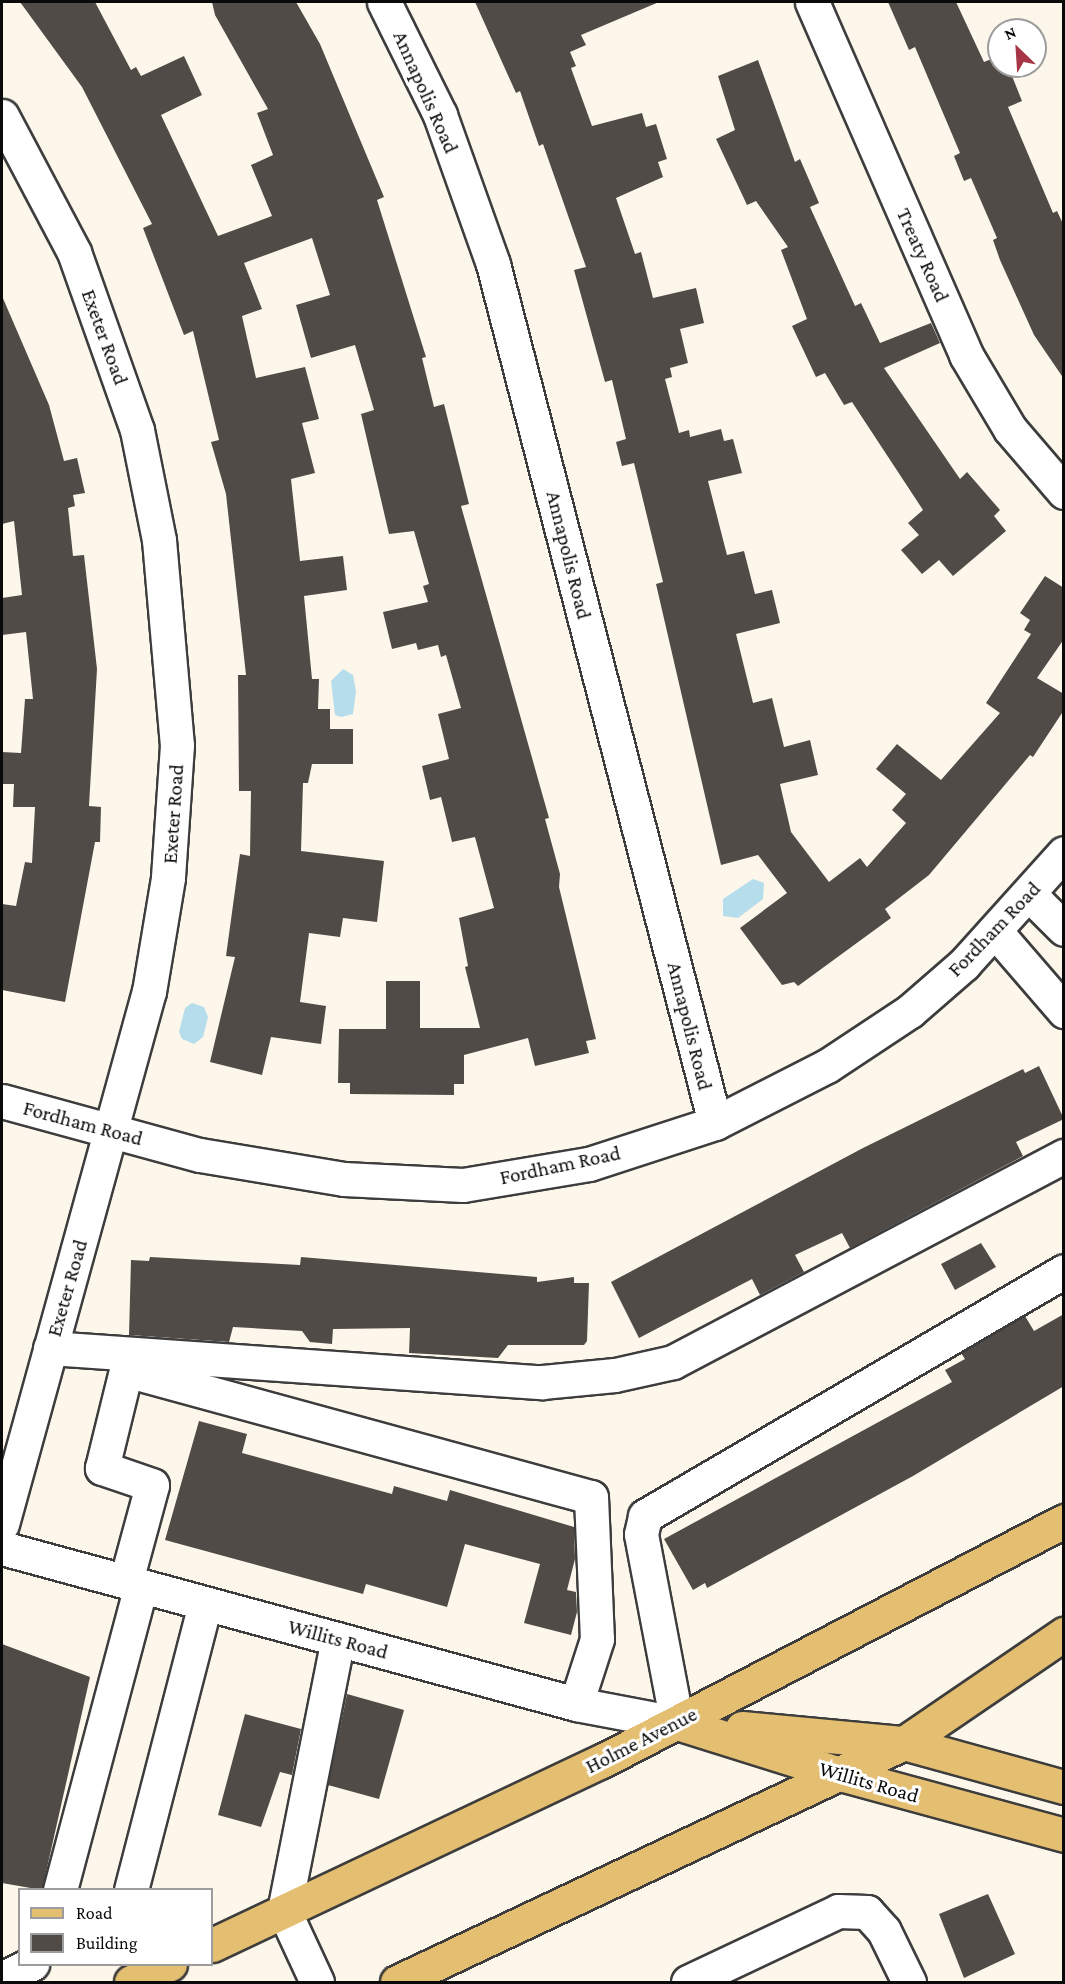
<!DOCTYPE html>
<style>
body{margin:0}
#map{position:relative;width:1065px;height:1984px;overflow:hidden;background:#fcf7ea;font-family:"Crimson Pro",serif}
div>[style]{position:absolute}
.water>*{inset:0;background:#b6ddec}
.building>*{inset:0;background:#514b48}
.roads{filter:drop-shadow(2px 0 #3d3d3d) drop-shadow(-2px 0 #3d3d3d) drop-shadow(0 2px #3d3d3d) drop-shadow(0 -2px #3d3d3d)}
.minor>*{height:33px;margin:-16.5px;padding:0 16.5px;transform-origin:16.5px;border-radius:16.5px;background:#fff}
.major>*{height:33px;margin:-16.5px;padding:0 16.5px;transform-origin:16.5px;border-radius:16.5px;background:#e5bf71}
span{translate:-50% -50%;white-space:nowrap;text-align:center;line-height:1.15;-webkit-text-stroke:6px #fff;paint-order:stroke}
.street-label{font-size:21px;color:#0a0a0a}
.frame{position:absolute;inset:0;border:3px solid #0a0a0a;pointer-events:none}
.legend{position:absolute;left:18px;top:1888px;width:195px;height:78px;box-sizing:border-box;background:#fff;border:2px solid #9d9d9d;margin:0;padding:8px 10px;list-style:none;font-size:18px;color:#0a0a0a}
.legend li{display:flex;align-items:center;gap:12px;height:30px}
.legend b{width:30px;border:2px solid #9d9d9d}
.north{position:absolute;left:987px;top:18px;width:60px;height:60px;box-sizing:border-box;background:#fff;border:2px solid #9d9d9d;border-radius:50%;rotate:335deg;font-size:16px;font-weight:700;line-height:24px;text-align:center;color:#0a0a0a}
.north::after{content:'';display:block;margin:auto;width:21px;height:27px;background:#a63645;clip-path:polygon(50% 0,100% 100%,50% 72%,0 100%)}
</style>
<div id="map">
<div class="water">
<div style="clip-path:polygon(343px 669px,353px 675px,356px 691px,353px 714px,341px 717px,335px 715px,331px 681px)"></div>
<div style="clip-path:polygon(753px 879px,764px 883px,763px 899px,738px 918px,723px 916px,723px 899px)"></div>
<div style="clip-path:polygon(192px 1003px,204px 1007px,208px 1017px,203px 1037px,194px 1044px,182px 1039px,179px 1032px,185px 1008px)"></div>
</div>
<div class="building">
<div style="clip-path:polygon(20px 2px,95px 2px,131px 70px,136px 67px,141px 76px,184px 56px,202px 95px,161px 115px,218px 236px,272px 216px,251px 165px,273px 155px,257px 113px,268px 109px,215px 15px,212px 2px,296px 2px,320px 44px,384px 197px,377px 200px,426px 357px,422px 358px,434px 407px,444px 404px,469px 504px,461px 506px,549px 818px,545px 819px,560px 874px,559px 887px,596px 1039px,586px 1041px,589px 1053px,535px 1066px,528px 1038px,464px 1055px,464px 1084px,454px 1084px,454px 1095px,350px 1094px,350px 1083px,338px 1083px,339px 1029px,386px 1029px,386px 981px,420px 981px,420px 1028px,480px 1028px,465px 967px,468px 966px,459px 918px,494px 908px,475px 837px,452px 842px,441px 797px,430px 800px,422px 766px,449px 759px,438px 714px,461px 708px,446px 655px,441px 657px,438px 645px,418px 650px,416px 643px,392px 649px,383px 612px,428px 602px,423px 586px,429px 584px,414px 531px,389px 534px,361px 414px,374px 410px,355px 345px,311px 358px,296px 305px,330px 295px,312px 238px,244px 263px,262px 309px,242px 316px,256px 378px,305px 367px,319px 419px,302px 423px,315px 473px,291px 479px,300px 561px,343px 556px,347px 590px,304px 596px,312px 679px,319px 679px,318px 709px,330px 709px,330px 729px,353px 729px,353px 764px,312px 764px,308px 783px,303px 783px,301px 851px,384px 861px,377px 922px,343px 918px,340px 937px,309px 933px,300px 1002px,326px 1006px,321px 1044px,271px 1037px,262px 1075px,210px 1062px,235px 957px,226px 956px,240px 854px,250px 856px,251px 791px,239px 791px,238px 675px,246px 675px,226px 494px,211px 442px,219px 440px,193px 331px,184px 335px,143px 228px,152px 224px,82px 87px)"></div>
<div style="clip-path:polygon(475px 2px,659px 2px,581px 35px,586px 45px,570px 52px,576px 66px,571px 68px,592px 126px,642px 113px,646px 127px,656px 124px,667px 159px,658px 162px,663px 177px,616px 198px,635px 254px,641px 252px,653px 298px,696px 288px,704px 323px,680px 329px,688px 363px,670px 368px,672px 377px,665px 379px,679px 433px,689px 430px,690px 437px,721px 429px,724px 441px,733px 439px,742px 473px,708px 481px,727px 555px,744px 551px,755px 594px,772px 590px,780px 623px,736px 634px,753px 703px,772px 698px,784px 747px,810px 740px,818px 775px,780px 784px,791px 832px,829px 882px,860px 858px,867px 867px,906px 823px,892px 810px,906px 794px,876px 769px,897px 744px,941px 780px,1000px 713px,986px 703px,1031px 634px,1024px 630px,1030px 620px,1020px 613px,1045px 576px,1064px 588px,1064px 639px,1037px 678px,1064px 694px,1064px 710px,1033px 757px,1030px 755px,929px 875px,885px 909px,891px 918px,798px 986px,794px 982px,782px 985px,740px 928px,787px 893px,758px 855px,721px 865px,656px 584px,663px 582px,634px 463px,622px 466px,616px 442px,626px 439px,612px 380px,605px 382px,574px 270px,586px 267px,543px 144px,539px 146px,520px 91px,516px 93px)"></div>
<div style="clip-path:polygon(888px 2px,956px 2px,984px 62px,999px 56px,999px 66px,1008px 66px,1022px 101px,1008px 107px,1053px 213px,1057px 211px,1064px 226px,1064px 379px,1034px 335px,1000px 260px,993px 240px,997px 238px,971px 178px,964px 181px,954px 156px,960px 153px,915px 47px,909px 50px)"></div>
<div style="clip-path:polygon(758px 60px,795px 162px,800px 159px,819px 203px,810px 207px,855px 306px,861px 303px,880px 343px,931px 323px,940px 343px,884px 368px,960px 479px,967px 472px,1000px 510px,994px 516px,1006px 531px,953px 576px,939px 560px,922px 574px,901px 550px,919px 535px,908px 523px,923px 510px,852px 402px,844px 405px,825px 373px,816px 377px,792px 326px,807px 319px,781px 250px,788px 247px,756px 201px,747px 205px,716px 139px,735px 130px,718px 76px)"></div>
<div style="clip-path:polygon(2px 296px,49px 405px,64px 461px,77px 458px,85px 493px,73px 495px,75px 506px,68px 508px,73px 556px,84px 555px,97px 669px,89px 806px,101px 807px,100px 842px,95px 842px,65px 1002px,2px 990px,2px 904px,16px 906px,25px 862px,32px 863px,35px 807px,13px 807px,14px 784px,2px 784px,2px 752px,21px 753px,25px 699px,33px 699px,26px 632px,2px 635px,2px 598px,22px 595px,14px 521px,2px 524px)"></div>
<div style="clip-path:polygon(1039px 1066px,1064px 1119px,1016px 1142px,1023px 1156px,850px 1248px,842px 1233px,795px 1255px,804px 1272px,760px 1295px,752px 1279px,639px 1338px,611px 1282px,863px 1148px,1023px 1069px,1025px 1073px)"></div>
<div style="clip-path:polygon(981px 1243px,996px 1267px,955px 1290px,941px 1264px)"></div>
<div style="clip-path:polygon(150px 1257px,300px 1265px,301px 1257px,537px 1277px,537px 1282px,574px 1277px,574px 1283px,589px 1283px,587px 1341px,584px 1345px,508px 1345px,498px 1358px,409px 1353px,410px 1328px,333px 1329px,332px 1344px,310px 1342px,302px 1331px,233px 1327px,229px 1342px,129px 1335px,131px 1260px,149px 1261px)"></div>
<div style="clip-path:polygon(1064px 1314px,1064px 1386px,913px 1476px,707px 1588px,705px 1583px,693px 1590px,664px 1539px,952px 1382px,945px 1370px,965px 1359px,961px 1353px,1025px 1316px,1034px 1331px)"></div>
<div style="clip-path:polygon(199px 1421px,247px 1434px,242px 1453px,392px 1494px,394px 1486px,447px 1501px,450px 1490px,574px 1527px,575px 1559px,567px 1590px,576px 1592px,577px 1612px,571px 1635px,524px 1623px,540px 1564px,465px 1544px,447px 1607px,366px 1584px,363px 1594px,165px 1540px)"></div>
<div style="clip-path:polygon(2px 1644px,90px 1677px,42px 1890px,2px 1883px)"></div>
<div style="clip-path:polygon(347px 1694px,404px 1710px,379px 1799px,328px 1785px)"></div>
<div style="clip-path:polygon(245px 1714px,301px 1729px,292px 1775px,280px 1772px,261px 1827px,218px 1815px)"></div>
<div style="clip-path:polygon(988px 1894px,1015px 1954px,964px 1978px,939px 1914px)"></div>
</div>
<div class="roads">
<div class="minor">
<div style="left:384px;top:2px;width:126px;rotate:63.6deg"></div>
<div style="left:440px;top:115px;width:158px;rotate:70.4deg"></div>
<div style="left:493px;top:264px;width:887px;rotate:75.51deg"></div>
<div style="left:812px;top:2px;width:385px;rotate:66.4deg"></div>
<div style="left:966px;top:355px;width:86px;rotate:59.3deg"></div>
<div style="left:1010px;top:429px;width:83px;rotate:49.4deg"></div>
<div style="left:2px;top:116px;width:154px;rotate:62.1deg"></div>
<div style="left:74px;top:252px;width:189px;rotate:70.5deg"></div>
<div style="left:137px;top:430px;width:112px;rotate:78.7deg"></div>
<div style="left:159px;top:540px;width:206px;rotate:85deg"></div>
<div style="left:177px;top:745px;width:133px;rotate:93.9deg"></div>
<div style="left:168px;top:878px;width:115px;rotate:99.5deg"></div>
<div style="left:149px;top:991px;width:553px;rotate:105.42deg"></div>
<div style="left:1029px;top:894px;width:49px;rotate:45deg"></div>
<div style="left:995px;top:931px;width:106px;rotate:49.2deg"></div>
<div style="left:2px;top:1101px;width:205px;rotate:15.3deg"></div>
<div style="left:200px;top:1155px;width:146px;rotate:9.5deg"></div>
<div style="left:344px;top:1179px;width:119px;rotate:2.9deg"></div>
<div style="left:463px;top:1185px;width:128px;rotate:-9.5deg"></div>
<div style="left:589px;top:1164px;width:133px;rotate:-18deg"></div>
<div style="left:715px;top:1123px;width:126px;rotate:-27deg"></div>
<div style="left:827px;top:1066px;width:100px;rotate:-33.5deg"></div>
<div style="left:910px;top:1011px;width:72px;rotate:-41deg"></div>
<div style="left:964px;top:964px;width:149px;rotate:-48deg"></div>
<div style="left:50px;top:1348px;width:493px;rotate:4deg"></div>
<div style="left:542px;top:1382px;width:73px;rotate:-5.5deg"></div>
<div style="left:615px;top:1375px;width:59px;rotate:-12.6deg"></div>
<div style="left:673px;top:1362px;width:442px;rotate:-27.8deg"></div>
<div style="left:126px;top:1370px;width:482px;rotate:15.3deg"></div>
<div style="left:591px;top:1497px;width:142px;rotate:87.6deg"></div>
<div style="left:597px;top:1639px;width:68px;rotate:107.9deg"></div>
<div style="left:2px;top:1548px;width:595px;rotate:15.2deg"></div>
<div style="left:576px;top:1704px;width:103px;rotate:10.7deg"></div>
<div style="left:677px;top:1723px;width:192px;rotate:-100.8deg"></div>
<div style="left:641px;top:1534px;width:18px;rotate:-77deg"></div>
<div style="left:645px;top:1516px;width:485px;rotate:-30.3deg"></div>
<div style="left:126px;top:1581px;width:99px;rotate:-74.8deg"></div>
<div style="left:152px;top:1485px;width:53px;rotate:-161.2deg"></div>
<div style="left:102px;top:1468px;width:117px;rotate:-76.2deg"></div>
<div style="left:60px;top:1890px;width:315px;rotate:-75.1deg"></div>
<div style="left:131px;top:1890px;width:296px;rotate:-75.5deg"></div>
<div style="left:2px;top:1979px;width:34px;rotate:-27deg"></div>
<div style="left:317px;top:1982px;width:78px;rotate:-114.9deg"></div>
<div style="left:284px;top:1911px;width:277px;rotate:-78.8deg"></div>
<div style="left:688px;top:1982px;width:166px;rotate:-25.3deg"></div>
<div style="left:838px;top:1911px;width:29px;rotate:2deg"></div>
<div style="left:867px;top:1912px;width:25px;rotate:48deg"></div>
<div style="left:884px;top:1931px;width:57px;rotate:63.9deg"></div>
</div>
<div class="major">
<div style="left:677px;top:1723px;width:171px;rotate:17.4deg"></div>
<div style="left:840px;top:1774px;width:232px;rotate:15.2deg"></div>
<div style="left:742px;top:1728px;width:163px;rotate:5.3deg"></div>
<div style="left:904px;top:1743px;width:166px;rotate:15.4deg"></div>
<div style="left:212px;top:1945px;width:431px;rotate:-25.3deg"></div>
<div style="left:602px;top:1761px;width:521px;rotate:-27.45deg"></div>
<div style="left:131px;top:1982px;width:43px;rotate:-24.8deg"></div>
<div style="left:397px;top:1982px;width:561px;rotate:-25.24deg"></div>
<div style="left:904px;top:1743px;width:194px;rotate:-34.3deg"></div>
</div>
</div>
<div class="street-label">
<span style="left:426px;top:92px;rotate:66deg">Annapolis Road</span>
<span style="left:923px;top:255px;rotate:66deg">Treaty Road</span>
<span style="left:105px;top:337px;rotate:70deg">Exeter Road</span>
<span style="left:569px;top:555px;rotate:76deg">Annapolis Road</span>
<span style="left:173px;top:814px;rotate:-86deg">Exeter Road</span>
<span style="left:994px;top:929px;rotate:-46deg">Fordham Road</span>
<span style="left:690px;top:1026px;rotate:76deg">Annapolis Road</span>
<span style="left:83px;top:1123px;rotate:15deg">Fordham Road</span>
<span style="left:560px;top:1165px;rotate:-12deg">Fordham Road</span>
<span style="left:67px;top:1288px;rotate:-74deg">Exeter Road</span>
<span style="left:338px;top:1639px;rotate:15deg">Willits Road</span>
<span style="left:641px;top:1740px;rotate:-27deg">Holme Avenue</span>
<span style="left:869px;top:1782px;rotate:16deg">Willits Road</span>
</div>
<div class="frame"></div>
<ul class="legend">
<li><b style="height:8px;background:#e5bf71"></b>Road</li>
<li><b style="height:16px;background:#514b48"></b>Building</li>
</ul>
<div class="north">N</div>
</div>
